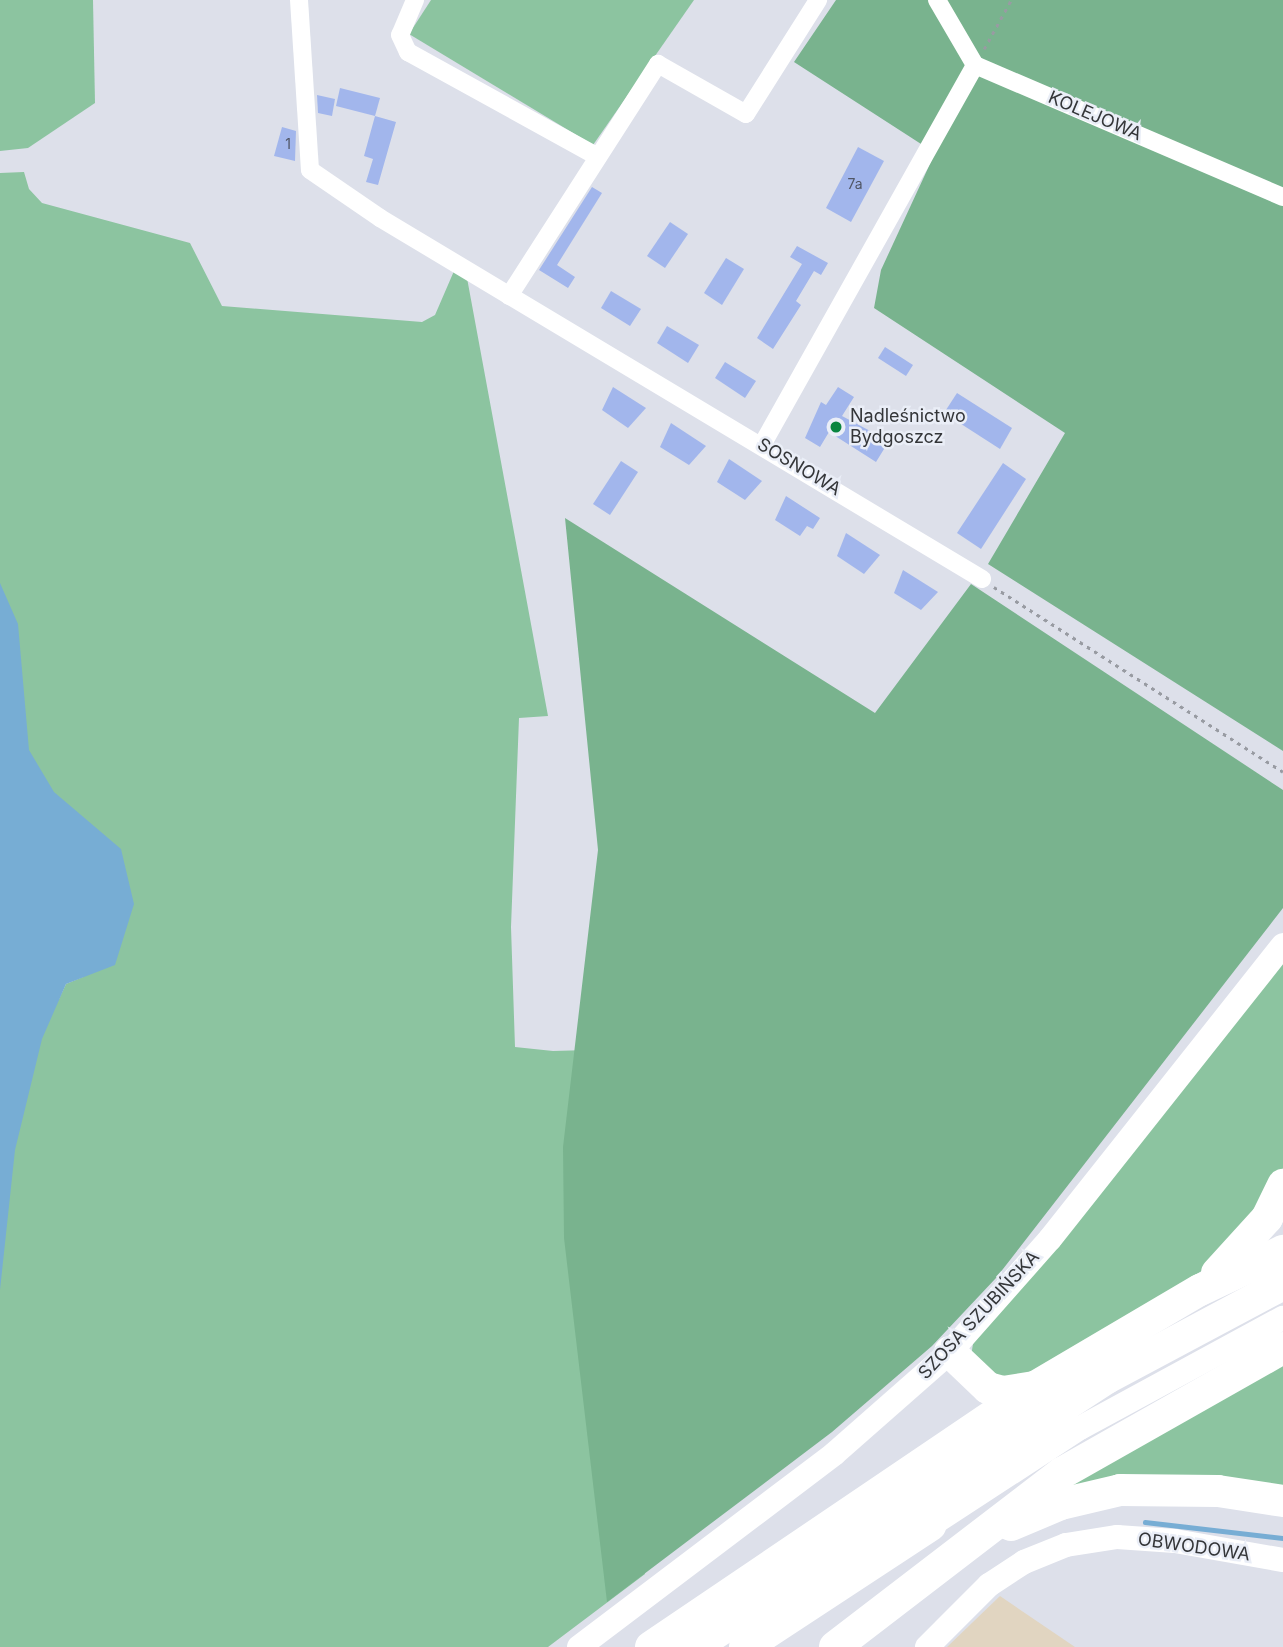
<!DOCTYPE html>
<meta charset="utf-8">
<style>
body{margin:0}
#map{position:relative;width:1283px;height:1647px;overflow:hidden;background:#dde0ea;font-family:Inter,sans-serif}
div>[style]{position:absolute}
.industrial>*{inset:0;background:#e1d5c1}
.green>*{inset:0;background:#8cc4a0}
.forest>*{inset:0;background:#79b38e}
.water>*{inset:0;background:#77add4}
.stream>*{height:4.5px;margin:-2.25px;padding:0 2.25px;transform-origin:2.25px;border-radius:2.25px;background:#77add4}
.building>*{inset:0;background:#a2b6ec}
.path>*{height:2.5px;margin-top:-1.25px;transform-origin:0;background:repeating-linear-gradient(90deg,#989ba2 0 3.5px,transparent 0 8.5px)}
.street>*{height:18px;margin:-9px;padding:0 9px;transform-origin:9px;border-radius:9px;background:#fff}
.secondary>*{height:24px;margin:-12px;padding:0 12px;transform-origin:12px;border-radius:12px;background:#fff}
.highway>*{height:32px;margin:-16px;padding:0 16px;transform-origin:16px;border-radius:16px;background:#fff}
.dots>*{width:19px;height:19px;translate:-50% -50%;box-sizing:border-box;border:4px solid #eaeef7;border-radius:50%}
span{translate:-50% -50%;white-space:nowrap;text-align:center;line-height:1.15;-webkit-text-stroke:5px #eaeef7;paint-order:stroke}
.number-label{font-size:14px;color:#505666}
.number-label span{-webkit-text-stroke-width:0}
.street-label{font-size:18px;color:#343639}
.poi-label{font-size:18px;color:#343639}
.left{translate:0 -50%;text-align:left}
</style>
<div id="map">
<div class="industrial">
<div style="clip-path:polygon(1000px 1596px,1075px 1647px,947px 1647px)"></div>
</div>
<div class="green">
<div style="clip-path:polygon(0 0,93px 0,95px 103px,28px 148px,0 151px)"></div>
<div style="clip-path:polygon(431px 0,694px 0,593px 145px,409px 34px)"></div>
<div style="clip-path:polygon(24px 172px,29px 189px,42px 203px,190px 243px,222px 306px,422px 322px,435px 315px,454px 271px,467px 278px,548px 716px,519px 718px,511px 927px,515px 1047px,553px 1051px,625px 1049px,572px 1252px,645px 1574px,548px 1647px,0 1647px,0 1138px,37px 1019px,59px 999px,66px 984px,83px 977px,0 656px,0 173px)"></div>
<div style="clip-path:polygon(1283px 959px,1283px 1168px,1264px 1210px,1210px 1266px,1027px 1376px,999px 1381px,971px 1356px,974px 1338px)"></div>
<div style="clip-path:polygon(1283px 1359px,1283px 1493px,1032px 1506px)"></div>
</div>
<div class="forest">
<div style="clip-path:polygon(836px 0,1283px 0,1283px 751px,988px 564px,1065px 433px,874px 308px,881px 270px,935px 153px,794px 62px)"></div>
<div style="clip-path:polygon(565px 518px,875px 713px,971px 584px,1283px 790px,1283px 908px,996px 1278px,932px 1346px,832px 1432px,607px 1602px,564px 1238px,563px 1147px,598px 850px)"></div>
</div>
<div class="water">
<div style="clip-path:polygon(0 583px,18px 624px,29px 750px,54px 792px,121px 849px,134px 904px,115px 965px,66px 984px,42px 1039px,15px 1150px,0 1290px)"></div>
</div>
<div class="stream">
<div style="left:1145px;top:1522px;width:139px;rotate:6.6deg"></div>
</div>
<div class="building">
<div style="clip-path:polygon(340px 88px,380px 98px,375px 116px,336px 106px)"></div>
<div style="clip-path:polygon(317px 95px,335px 99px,332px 116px,318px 113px)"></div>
<div style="clip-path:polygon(375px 116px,396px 122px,378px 185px,366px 182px,373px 159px,364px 156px)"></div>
<div style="clip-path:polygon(282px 127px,296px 131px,295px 161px,274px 156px)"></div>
<div style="clip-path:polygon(858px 147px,884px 161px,851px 222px,826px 208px)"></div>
<div style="clip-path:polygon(592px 187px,602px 193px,557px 265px,575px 277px,568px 288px,539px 270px)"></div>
<div style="clip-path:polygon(670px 222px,688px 234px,665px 268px,647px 256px)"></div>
<div style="clip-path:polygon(797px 246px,828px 263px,821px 275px,814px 271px,796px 301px,801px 305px,773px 349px,757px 338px,802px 264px,790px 257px)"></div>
<div style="clip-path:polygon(726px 258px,744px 269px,722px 305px,704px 293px)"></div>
<div style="clip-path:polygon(611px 291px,641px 309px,630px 326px,601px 308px)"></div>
<div style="clip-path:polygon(667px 326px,699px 345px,688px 363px,657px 343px)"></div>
<div style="clip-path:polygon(885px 347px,913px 365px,906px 376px,878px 358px)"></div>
<div style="clip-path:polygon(725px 362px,756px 381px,745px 398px,715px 378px)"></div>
<div style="clip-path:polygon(613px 387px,646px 408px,628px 428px,602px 410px)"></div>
<div style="clip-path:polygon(838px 387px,854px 397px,842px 416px,889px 441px,876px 462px,829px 432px,820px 447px,805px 438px,821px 402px,826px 405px)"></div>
<div style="clip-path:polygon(957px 393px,1012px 428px,1000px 449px,944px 413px)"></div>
<div style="clip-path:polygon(671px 423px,706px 446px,689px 465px,660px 447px)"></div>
<div style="clip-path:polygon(729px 459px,762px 481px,745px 500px,717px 482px)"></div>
<div style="clip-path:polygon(621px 461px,638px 472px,610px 515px,593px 504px)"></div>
<div style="clip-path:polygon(1003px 463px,1026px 479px,981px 549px,957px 533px)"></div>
<div style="clip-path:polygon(786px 496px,820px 518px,813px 529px,807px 526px,800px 536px,775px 520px)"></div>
<div style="clip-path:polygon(846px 533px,880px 555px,864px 574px,837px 556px)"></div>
<div style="clip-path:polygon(903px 570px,938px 592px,921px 610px,894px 593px)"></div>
</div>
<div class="path">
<div style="left:984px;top:49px;width:56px;rotate:-61.1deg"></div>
<div style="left:994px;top:587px;width:343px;rotate:32.6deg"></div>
</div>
<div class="street">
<div style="left:299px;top:0;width:170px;rotate:86.3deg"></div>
<div style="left:310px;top:170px;width:85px;rotate:34.4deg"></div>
<div style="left:380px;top:218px;width:702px;rotate:30.95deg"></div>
<div style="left:415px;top:0;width:38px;rotate:113deg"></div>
<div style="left:400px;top:35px;width:19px;rotate:65deg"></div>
<div style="left:408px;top:52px;width:217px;rotate:28.9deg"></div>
<div style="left:937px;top:0;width:75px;rotate:59.7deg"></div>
<div style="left:975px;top:65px;width:335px;rotate:23.2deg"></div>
<div style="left:509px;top:296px;width:276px;rotate:-57.3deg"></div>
<div style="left:658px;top:64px;width:101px;rotate:29.6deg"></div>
<div style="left:746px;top:114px;width:135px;rotate:-57.7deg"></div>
<div style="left:762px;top:445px;width:436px;rotate:-60.7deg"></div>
</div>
<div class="secondary">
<div style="left:931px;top:1525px;width:178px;rotate:-33.1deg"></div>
<div style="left:1080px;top:1428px;width:231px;rotate:-28.5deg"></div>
<div style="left:579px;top:1647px;width:320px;rotate:-37.1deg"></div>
<div style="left:834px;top:1454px;width:154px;rotate:-41.3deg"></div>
<div style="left:950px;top:1352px;width:151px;rotate:-48.5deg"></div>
<div style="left:1050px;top:1239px;width:375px;rotate:-51.6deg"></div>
<div style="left:927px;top:1647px;width:88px;rotate:-45deg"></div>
<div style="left:989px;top:1585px;width:42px;rotate:-33.3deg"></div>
<div style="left:1024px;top:1562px;width:45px;rotate:-22deg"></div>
<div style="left:1066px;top:1545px;width:52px;rotate:-8.9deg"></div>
<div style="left:1117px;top:1537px;width:58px;rotate:3.9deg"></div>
<div style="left:1175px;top:1541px;width:110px;rotate:10deg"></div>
</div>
<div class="highway">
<div style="left:1217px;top:1273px;width:74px;rotate:-47.7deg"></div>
<div style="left:1267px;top:1218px;width:37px;rotate:-64deg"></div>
<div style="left:950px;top:1352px;width:52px;rotate:43.5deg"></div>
<div style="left:988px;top:1388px;width:16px;rotate:15deg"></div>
<div style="left:1003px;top:1392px;width:30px;rotate:-9deg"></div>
<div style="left:1011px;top:1525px;width:54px;rotate:-22.8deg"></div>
<div style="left:1061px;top:1504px;width:61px;rotate:-13.3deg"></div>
<div style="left:1120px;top:1490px;width:98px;rotate:0.6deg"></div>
<div style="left:1218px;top:1491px;width:66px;rotate:8.7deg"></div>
<div style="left:651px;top:1647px;width:464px;rotate:-34.1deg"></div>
<div style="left:1035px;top:1387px;width:191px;rotate:-30.5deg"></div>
<div style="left:1200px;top:1290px;width:92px;rotate:-25.2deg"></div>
<div style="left:694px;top:1647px;width:493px;rotate:-33.1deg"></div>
<div style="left:1107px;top:1378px;width:200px;rotate:-28.1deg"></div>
<div style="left:745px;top:1647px;width:222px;rotate:-33.3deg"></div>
<div style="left:835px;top:1647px;width:286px;rotate:-37.5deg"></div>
<div style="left:1062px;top:1473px;width:254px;rotate:-29.5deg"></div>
</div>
<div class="dots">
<div style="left:836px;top:427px;background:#09853f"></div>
</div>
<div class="number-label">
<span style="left:288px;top:144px">1</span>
<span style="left:855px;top:184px">7a</span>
</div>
<div class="street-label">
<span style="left:1095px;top:116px;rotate:23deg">KOLEJOWA</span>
<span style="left:799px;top:467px;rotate:31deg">SOSNOWA</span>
<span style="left:979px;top:1315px;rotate:-47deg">SZOSA SZUBIŃSKA</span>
<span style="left:1194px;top:1547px;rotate:8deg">OBWODOWA</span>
</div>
<div class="poi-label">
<span class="left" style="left:850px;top:427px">Nadleśnictwo<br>Bydgoszcz</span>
</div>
</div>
